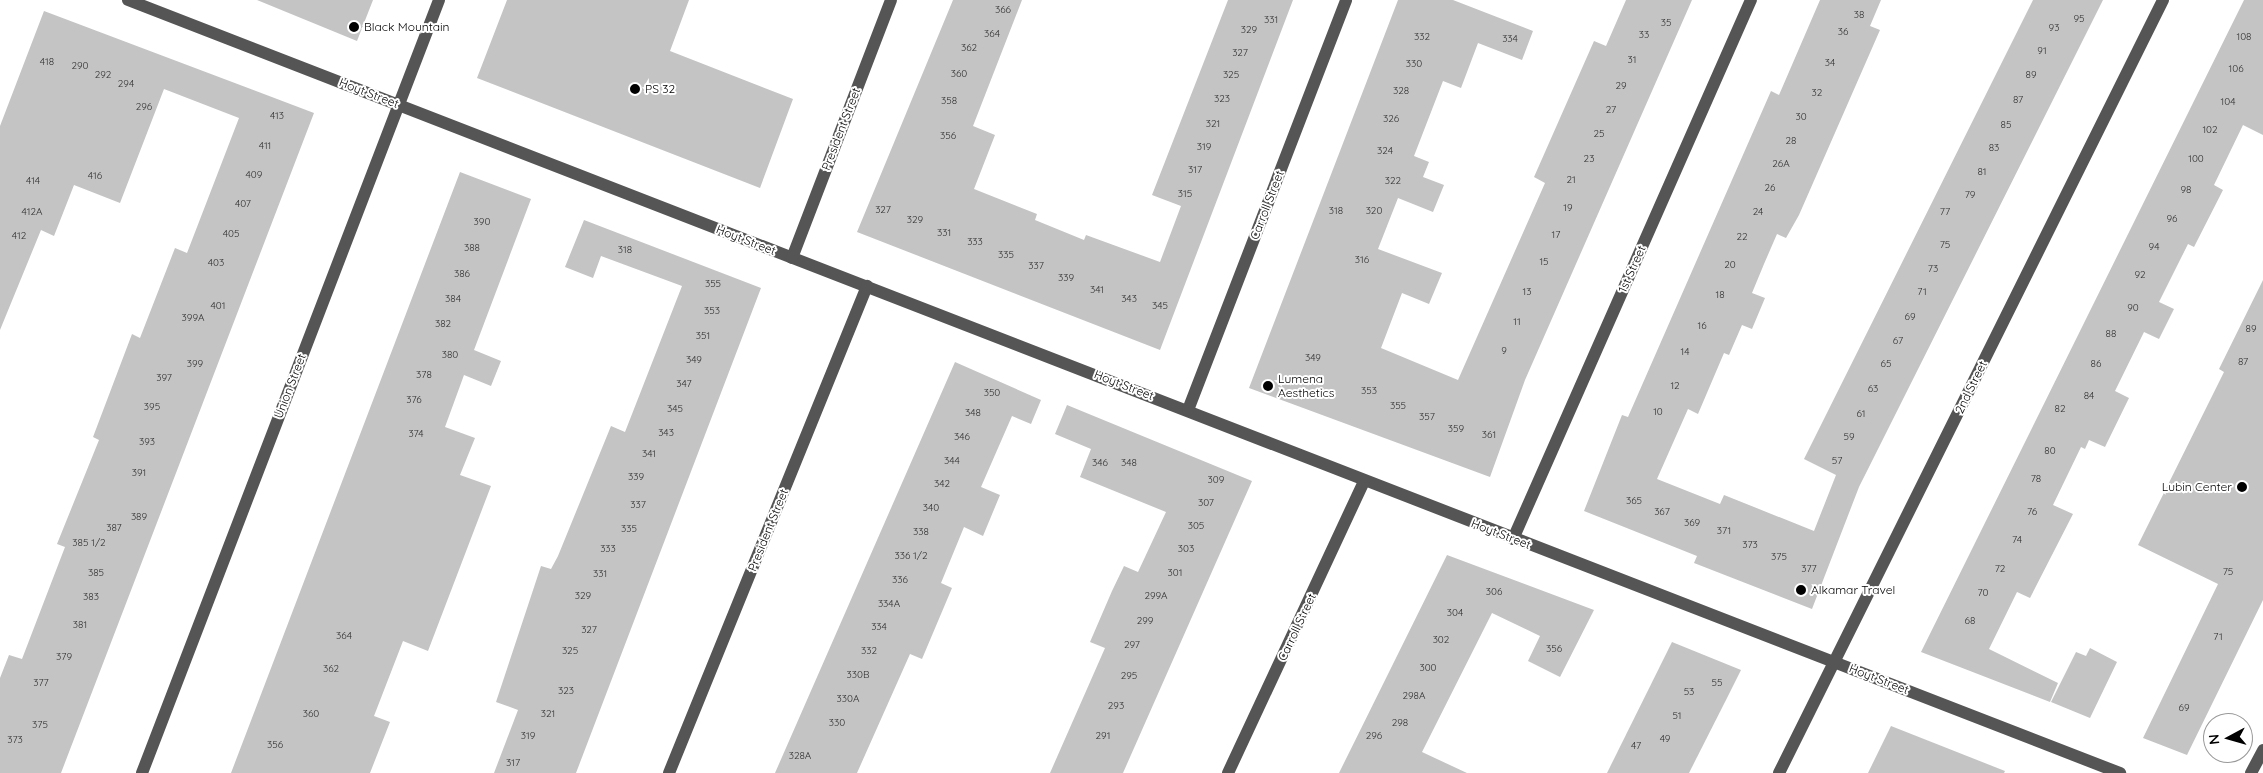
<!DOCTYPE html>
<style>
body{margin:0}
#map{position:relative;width:2263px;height:773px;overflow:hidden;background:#fff;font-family:Quicksand,sans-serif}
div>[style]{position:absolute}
.building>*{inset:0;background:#c4c4c4}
.minor>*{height:12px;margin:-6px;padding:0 6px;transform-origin:6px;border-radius:6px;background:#555}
.dots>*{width:14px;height:14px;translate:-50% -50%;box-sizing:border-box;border:2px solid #fff;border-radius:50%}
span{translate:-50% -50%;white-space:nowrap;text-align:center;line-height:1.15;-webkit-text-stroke:4px #fff;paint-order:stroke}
.number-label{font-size:10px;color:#313131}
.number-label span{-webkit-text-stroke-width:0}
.poi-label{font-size:12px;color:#000}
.left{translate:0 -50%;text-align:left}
.right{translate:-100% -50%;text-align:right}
.street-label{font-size:12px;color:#000}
.north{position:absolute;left:2203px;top:713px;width:50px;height:50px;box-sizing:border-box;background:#fff;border:1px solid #999;border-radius:50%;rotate:264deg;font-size:14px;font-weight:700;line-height:20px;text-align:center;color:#000}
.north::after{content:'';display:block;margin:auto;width:18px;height:22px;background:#000;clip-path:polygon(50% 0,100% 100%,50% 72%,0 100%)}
</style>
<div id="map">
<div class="building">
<div style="clip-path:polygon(257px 0,373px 0,357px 41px)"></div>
<div style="clip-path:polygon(507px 0,689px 0,670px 51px,793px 99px,760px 188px,477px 78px)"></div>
<div style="clip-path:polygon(953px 0,1022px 0,973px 126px,995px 135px,974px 189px,1037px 214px,1035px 220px,1084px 240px,1086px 235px,1160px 262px,1181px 206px,1152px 195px,1228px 0,1293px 0,1160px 350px,857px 232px)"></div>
<div style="clip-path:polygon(1398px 0,1453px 0,1533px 31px,1522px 60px,1478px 43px,1461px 88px,1443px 81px,1414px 156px,1429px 162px,1423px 177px,1444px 185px,1433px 212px,1398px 198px,1378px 249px,1442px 273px,1429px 304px,1402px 293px,1381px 348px,1458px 380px,1545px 183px,1534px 177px,1594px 41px,1606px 46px,1626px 0,1692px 0,1525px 380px,1490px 477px,1249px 388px)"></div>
<div style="clip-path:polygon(1820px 0,1881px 0,1870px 26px,1880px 30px,1799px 215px,1786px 238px,1777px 234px,1764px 264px,1752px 293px,1765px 298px,1752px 329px,1742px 325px,1729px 355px,1724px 353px,1698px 414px,1688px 409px,1657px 479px,1720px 504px,1724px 495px,1814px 531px,1836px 475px,1804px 459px,2033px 0,2103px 0,1859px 487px,1812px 609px,1694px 563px,1697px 556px,1584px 511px,1622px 415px,1628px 417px,1771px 91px,1779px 95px)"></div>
<div style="clip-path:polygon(2244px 0,2263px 0,2263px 135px,2243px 125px,2214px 185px,2223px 190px,2194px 247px,2188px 244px,2159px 302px,2174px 309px,2159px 339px,2144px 332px,2115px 391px,2129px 398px,2105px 447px,2089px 440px,2085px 449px,2081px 447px,2053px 505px,2073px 514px,2030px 598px,2017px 592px,1989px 649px,2058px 683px,2050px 702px,1921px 652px)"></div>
<div style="clip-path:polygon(44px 11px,314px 113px,61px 773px,0 773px,0 678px,9px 655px,22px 659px,45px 599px,65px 547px,57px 544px,99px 440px,93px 437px,132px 334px,140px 338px,175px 248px,187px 253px,239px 118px,164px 89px,120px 203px,74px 185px,54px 236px,41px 230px,0 330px,0 126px)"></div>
<div style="clip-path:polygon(460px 172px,531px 199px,474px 350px,501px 361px,491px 386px,464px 375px,445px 427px,475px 438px,460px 475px,491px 486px,428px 651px,403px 641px,374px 716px,390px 722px,370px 773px,231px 773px)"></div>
<div style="clip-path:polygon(584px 220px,761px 288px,576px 773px,494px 773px,518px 710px,496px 702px,541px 566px,551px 569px,558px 556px,611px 426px,625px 432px,682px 286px,601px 256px,593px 278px,565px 267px)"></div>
<div style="clip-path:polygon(2263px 280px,2263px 600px,2187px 755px,2143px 738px,2218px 584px,2138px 545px,2224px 372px,2219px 369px)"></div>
<div style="clip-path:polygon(955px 362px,1041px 400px,1031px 424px,1012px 416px,981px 487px,1000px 495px,983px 536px,964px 527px,941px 583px,952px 588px,922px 659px,910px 654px,857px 773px,775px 773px)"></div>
<div style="clip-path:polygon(1067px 405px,1252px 481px,1123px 773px,1050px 773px,1105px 648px,1090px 642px,1112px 591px,1124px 566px,1138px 572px,1166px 512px,1080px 477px,1091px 449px,1055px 434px)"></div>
<div style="clip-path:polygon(1447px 555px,1594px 610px,1560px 677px,1528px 661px,1540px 636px,1492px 613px,1422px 752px,1467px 773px,1339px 773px)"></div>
<div style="clip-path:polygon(1672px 642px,1741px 670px,1727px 698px,1689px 773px,1607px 773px)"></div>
<div style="clip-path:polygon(2090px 648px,2117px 662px,2090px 718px,2051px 702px,2076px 652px,2086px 656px)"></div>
<div style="clip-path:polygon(1891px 726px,2005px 771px,2004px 773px,1868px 773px)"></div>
</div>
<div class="minor">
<div style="left:128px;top:0;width:2137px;rotate:21.21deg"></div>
<div style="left:792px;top:258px;width:276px;rotate:-69deg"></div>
<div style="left:1188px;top:410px;width:439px;rotate:-68.9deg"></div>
<div style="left:1513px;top:539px;width:589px;rotate:-66.18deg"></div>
<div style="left:142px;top:773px;width:828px;rotate:-68.98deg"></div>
<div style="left:669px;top:773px;width:526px;rotate:-67.87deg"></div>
<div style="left:1228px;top:773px;width:322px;rotate:-65deg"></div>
<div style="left:1779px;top:773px;width:863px;rotate:-63.58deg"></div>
<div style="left:2251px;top:773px;width:26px;rotate:-62deg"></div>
</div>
<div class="dots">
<div style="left:354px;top:27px;background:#000"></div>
<div style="left:635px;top:89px;background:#000"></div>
<div style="left:1268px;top:386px;background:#000"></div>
<div style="left:2242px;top:487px;background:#000"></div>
<div style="left:1801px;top:590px;background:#000"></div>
</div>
<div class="number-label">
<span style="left:1003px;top:10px">366</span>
<span style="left:1859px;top:15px">38</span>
<span style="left:2079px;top:19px">95</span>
<span style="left:1271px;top:20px">331</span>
<span style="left:1666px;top:23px">35</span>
<span style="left:2054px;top:28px">93</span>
<span style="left:1249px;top:30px">329</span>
<span style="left:1843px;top:32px">36</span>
<span style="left:992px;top:34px">364</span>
<span style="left:1644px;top:35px">33</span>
<span style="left:1422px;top:37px">332</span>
<span style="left:2244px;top:37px">108</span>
<span style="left:1510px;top:39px">334</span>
<span style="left:969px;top:48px">362</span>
<span style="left:2042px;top:51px">91</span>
<span style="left:1240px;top:53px">327</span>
<span style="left:1632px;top:60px">31</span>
<span style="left:47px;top:62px">418</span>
<span style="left:1830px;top:63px">34</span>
<span style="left:1414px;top:64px">330</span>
<span style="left:80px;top:66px">290</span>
<span style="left:2236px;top:69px">106</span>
<span style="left:959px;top:74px">360</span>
<span style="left:103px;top:75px">292</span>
<span style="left:1231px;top:75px">325</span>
<span style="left:2031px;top:75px">89</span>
<span style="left:126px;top:84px">294</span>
<span style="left:1621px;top:86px">29</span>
<span style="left:1401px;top:91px">328</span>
<span style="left:1817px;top:93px">32</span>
<span style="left:1222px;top:99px">323</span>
<span style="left:2018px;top:100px">87</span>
<span style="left:949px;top:101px">358</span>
<span style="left:2228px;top:102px">104</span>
<span style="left:144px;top:107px">296</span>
<span style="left:1611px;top:110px">27</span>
<span style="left:277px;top:116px">413</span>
<span style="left:1801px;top:117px">30</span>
<span style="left:1391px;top:119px">326</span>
<span style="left:1213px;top:124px">321</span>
<span style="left:2006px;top:125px">85</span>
<span style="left:2210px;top:130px">102</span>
<span style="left:1599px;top:134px">25</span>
<span style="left:948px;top:136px">356</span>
<span style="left:1791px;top:141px">28</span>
<span style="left:265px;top:146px">411</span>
<span style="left:1204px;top:147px">319</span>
<span style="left:1994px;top:148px">83</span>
<span style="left:1385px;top:151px">324</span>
<span style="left:1589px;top:159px">23</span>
<span style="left:2196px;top:159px">100</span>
<span style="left:1781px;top:164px">26A</span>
<span style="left:1195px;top:170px">317</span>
<span style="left:1982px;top:172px">81</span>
<span style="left:254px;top:175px">409</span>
<span style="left:95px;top:176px">416</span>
<span style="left:1571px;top:180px">21</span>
<span style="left:33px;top:181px">414</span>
<span style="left:1393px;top:181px">322</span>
<span style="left:1770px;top:188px">26</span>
<span style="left:2186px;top:190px">98</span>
<span style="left:1185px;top:194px">315</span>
<span style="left:1970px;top:195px">79</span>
<span style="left:243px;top:204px">407</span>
<span style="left:1568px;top:208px">19</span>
<span style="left:883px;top:210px">327</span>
<span style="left:1336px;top:211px">318</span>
<span style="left:1374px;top:211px">320</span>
<span style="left:32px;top:212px">412A</span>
<span style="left:1758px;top:212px">24</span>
<span style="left:1945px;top:212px">77</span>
<span style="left:2172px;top:219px">96</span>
<span style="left:915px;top:220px">329</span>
<span style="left:482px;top:222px">390</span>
<span style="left:944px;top:233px">331</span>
<span style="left:231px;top:234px">405</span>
<span style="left:1556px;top:235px">17</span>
<span style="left:19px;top:236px">412</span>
<span style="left:1742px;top:237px">22</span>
<span style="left:975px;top:242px">333</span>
<span style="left:1945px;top:245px">75</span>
<span style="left:2154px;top:247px">94</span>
<span style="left:472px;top:248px">388</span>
<span style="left:625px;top:250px">318</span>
<span style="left:1006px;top:255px">335</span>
<span style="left:1362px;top:260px">316</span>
<span style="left:1544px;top:262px">15</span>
<span style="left:216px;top:263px">403</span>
<span style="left:1730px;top:265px">20</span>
<span style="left:1036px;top:266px">337</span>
<span style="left:1933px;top:269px">73</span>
<span style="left:462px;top:274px">386</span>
<span style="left:2140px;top:275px">92</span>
<span style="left:1066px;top:278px">339</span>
<span style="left:713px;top:284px">355</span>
<span style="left:1097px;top:290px">341</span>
<span style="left:1527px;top:292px">13</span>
<span style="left:1922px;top:292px">71</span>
<span style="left:1720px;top:295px">18</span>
<span style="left:453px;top:299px">384</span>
<span style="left:1129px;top:299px">343</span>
<span style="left:218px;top:306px">401</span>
<span style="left:1160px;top:306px">345</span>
<span style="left:2133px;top:308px">90</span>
<span style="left:712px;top:311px">353</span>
<span style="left:1910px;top:317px">69</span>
<span style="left:193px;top:318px">399A</span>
<span style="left:1517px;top:322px">11</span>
<span style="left:443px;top:324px">382</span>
<span style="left:1702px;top:326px">16</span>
<span style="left:2251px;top:329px">89</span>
<span style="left:2111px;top:334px">88</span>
<span style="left:703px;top:336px">351</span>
<span style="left:1898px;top:341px">67</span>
<span style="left:1504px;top:351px">9</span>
<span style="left:1685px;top:352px">14</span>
<span style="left:450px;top:355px">380</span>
<span style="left:1313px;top:358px">349</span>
<span style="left:694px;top:360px">349</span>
<span style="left:2243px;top:362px">87</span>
<span style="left:195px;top:364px">399</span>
<span style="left:1886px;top:364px">65</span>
<span style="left:2096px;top:364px">86</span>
<span style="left:424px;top:375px">378</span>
<span style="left:164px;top:378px">397</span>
<span style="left:684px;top:384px">347</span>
<span style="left:1675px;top:386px">12</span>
<span style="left:1873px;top:389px">63</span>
<span style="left:1369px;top:391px">353</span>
<span style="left:992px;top:393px">350</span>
<span style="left:2089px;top:396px">84</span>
<span style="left:414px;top:400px">376</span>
<span style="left:1398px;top:406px">355</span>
<span style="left:152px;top:407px">395</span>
<span style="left:675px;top:409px">345</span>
<span style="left:2060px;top:409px">82</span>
<span style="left:1658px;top:412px">10</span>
<span style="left:973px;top:413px">348</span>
<span style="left:1861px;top:414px">61</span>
<span style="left:1427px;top:417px">357</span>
<span style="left:1456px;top:429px">359</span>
<span style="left:666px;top:433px">343</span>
<span style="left:416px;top:434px">374</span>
<span style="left:1489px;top:435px">361</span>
<span style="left:962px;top:437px">346</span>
<span style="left:1849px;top:437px">59</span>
<span style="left:147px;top:442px">393</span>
<span style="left:2050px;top:451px">80</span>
<span style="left:649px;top:454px">341</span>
<span style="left:952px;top:461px">344</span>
<span style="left:1837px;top:461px">57</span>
<span style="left:1100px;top:463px">346</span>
<span style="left:1129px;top:463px">348</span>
<span style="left:139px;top:473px">391</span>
<span style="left:636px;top:477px">339</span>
<span style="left:2036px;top:479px">78</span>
<span style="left:1216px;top:480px">309</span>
<span style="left:942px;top:484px">342</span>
<span style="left:1634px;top:501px">365</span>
<span style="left:1206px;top:503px">307</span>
<span style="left:638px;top:505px">337</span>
<span style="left:931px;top:508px">340</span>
<span style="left:1662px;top:512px">367</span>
<span style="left:2032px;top:512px">76</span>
<span style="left:139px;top:517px">389</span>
<span style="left:1692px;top:523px">369</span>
<span style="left:1196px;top:526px">305</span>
<span style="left:114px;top:528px">387</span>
<span style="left:629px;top:529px">335</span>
<span style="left:1724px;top:531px">371</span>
<span style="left:921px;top:532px">338</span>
<span style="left:2017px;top:540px">74</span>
<span style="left:89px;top:543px">385 1/2</span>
<span style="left:1750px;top:545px">373</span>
<span style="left:608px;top:549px">333</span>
<span style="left:1186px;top:549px">303</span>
<span style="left:911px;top:556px">336 1/2</span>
<span style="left:1779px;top:557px">375</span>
<span style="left:1809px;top:569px">377</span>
<span style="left:2000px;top:569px">72</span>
<span style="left:2228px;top:572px">75</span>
<span style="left:96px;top:573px">385</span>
<span style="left:1175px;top:573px">301</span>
<span style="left:600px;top:574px">331</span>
<span style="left:900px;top:580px">336</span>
<span style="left:1494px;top:592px">306</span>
<span style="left:1983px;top:593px">70</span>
<span style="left:583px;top:596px">329</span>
<span style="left:1156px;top:596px">299A</span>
<span style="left:91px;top:597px">383</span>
<span style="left:889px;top:604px">334A</span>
<span style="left:1455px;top:613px">304</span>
<span style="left:1145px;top:621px">299</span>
<span style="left:1970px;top:621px">68</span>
<span style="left:80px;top:625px">381</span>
<span style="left:879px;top:627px">334</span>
<span style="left:589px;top:630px">327</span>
<span style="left:344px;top:636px">364</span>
<span style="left:2218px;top:637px">71</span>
<span style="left:1441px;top:640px">302</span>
<span style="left:1132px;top:645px">297</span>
<span style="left:1554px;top:649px">356</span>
<span style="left:570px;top:651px">325</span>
<span style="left:869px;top:651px">332</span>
<span style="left:64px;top:657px">379</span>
<span style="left:1428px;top:668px">300</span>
<span style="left:331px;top:669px">362</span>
<span style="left:858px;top:675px">330B</span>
<span style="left:1129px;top:676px">295</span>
<span style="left:41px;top:683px">377</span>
<span style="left:1717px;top:683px">55</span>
<span style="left:566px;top:691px">323</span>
<span style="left:1689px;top:692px">53</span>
<span style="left:1414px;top:696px">298A</span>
<span style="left:848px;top:699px">330A</span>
<span style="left:1116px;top:706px">293</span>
<span style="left:2184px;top:708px">69</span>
<span style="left:311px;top:714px">360</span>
<span style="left:548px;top:714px">321</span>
<span style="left:1677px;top:716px">51</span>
<span style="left:837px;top:723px">330</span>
<span style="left:1400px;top:723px">298</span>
<span style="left:40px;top:725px">375</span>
<span style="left:528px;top:736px">319</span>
<span style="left:1103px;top:736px">291</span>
<span style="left:1374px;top:736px">296</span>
<span style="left:1665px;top:739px">49</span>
<span style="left:15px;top:740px">373</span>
<span style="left:275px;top:745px">356</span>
<span style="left:1636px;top:746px">47</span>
<span style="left:800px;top:756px">328A</span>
<span style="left:513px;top:763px">317</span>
</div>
<div class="poi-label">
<span class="left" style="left:364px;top:27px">Black Mountain</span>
<span class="left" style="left:645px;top:89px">PS 32</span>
<span class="left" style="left:1278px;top:386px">Lumena<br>Aesthetics</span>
<span class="right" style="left:2232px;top:487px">Lubin Center</span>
<span class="left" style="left:1811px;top:590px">Alkamar Travel</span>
</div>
<div class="street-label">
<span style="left:369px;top:93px;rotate:21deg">Hoyt Street</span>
<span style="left:841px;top:129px;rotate:-69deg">President Street</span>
<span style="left:1267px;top:205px;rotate:-69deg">Carroll Street</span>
<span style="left:746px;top:240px;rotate:21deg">Hoyt Street</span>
<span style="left:1632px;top:269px;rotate:-66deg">1st Street</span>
<span style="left:1124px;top:385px;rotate:21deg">Hoyt Street</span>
<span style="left:290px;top:386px;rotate:-69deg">Union Street</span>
<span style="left:1971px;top:387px;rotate:-64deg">2nd Street</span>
<span style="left:768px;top:530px;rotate:-68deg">President Street</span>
<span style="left:1501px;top:534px;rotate:21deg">Hoyt Street</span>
<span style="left:1297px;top:627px;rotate:-65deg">Carroll Street</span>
<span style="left:1879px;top:679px;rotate:21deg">Hoyt Street</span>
</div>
<div class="north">N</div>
</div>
